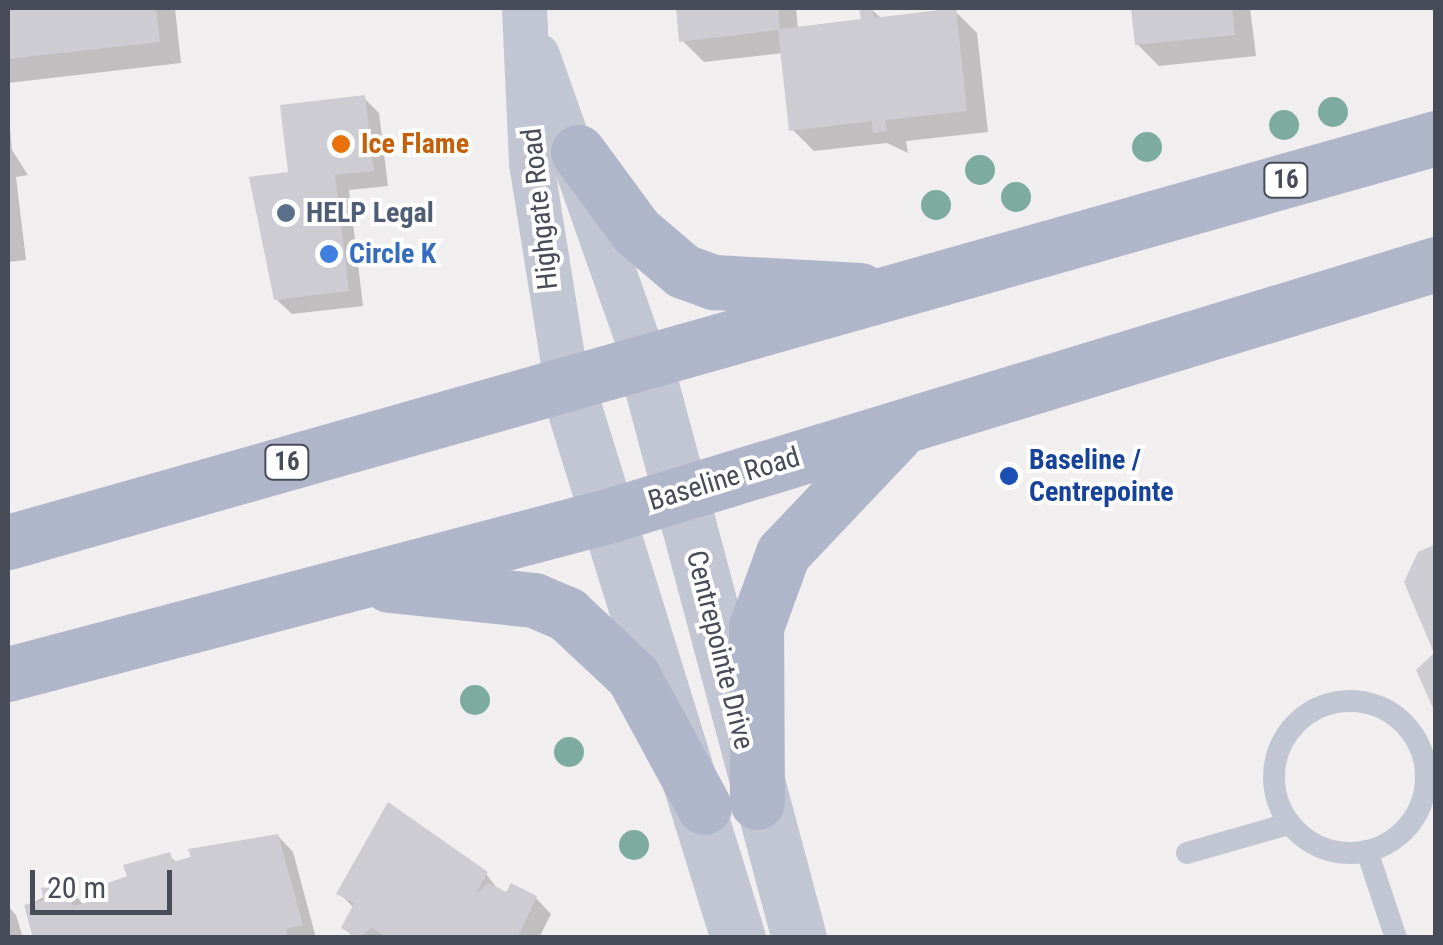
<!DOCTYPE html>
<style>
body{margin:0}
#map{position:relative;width:1443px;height:945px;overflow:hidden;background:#f0eeee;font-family:"Roboto Condensed",sans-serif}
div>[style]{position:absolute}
.shadow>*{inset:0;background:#0003}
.building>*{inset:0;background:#ccccd2}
.service>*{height:22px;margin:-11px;padding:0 11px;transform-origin:11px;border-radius:11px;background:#c2c6d2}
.service>.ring{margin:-11px;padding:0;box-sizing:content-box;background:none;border:22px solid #c2c6d2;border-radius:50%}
.minor>*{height:45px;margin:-22.5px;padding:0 22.5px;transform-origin:22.5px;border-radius:22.5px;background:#c2c6d2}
.tertiary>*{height:55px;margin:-27.5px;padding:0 27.5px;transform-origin:27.5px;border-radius:27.5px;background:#c2c6d2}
.primary>*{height:55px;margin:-27.5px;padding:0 27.5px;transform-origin:27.5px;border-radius:27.5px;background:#b0b6ca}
.trees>*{width:30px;height:30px;margin:-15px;border-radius:50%;background:#7daba0}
.dots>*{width:28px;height:28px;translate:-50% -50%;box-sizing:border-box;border:5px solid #fff;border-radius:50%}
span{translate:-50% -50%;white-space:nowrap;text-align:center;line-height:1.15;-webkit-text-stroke:8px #fff;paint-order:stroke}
.shield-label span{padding:2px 8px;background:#fff;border:2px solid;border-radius:8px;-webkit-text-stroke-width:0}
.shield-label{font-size:25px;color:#484c59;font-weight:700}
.food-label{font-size:28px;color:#c56008;font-weight:700}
.left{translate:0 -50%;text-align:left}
.street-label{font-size:28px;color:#484c59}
.service-label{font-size:28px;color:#4e5e75;font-weight:700}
.shop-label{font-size:28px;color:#366cbe;font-weight:700}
.transit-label{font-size:28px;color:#164399;font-weight:700}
.frame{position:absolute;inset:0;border:10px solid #484c59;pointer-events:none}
.scale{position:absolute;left:30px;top:870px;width:142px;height:45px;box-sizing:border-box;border:5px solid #484c59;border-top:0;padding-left:12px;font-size:30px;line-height:35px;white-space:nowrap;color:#484c59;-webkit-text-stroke:8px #fff;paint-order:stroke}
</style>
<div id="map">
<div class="shadow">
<div style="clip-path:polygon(8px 8px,175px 8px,181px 63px,8px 83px)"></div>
<div style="clip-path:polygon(678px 8px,796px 8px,798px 29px,863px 21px,871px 9px,882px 19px,955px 11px,977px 33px,988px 132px,906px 141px,908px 153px,887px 143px,814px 151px,792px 129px,783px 53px,704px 62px,682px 40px)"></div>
<div style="clip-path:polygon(1133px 8px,1250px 8px,1256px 56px,1159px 66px,1137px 44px)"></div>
<div style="clip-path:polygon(364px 98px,379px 113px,388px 186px,349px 190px,363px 306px,292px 314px,276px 299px)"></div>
<div style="clip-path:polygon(8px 108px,12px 150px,28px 175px,16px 177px,26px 260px,8px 262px)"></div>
<div style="clip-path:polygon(278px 836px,293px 852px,316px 938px,37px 938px,27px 906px,67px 884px,84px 906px,169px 855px,178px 864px)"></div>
<div style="clip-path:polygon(486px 874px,500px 892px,536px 898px,551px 914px,539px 938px,354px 938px,344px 927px,354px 908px,340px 894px)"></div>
<div style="clip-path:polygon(8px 906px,16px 915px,23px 938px,8px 938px)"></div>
</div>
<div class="building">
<div style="clip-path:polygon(8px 8px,156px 8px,160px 42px,8px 59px)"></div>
<div style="clip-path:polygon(676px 8px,778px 8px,780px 29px,861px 19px,859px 8px,872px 8px,874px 18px,956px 8px,967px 111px,885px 120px,887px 131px,873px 133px,872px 121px,789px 131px,778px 30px,679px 42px)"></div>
<div style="clip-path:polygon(1131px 8px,1232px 8px,1235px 35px,1135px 45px)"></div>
<div style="clip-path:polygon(365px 95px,374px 171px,335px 175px,349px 291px,274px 300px,249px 177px,288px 172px,280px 105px)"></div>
<div style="clip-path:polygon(1436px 544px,1436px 715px,1416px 670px,1434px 653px,1404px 582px,1418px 552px)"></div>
<div style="clip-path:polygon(388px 802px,488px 872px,475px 895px,489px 883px,506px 892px,511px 883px,537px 896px,517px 938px,388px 938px,371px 928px,359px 938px,341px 928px,354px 903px,336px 894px)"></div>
<div style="clip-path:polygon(278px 834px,303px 925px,286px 929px,288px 938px,33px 938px,24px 905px,44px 900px,41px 888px,67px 881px,73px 906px,89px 902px,86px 891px,127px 876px,123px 865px,170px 852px,173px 862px,191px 857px,188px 849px)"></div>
</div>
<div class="service">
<div class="ring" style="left:1274px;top:701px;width:130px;height:130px"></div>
<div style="left:1367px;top:851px;width:92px;rotate:71.6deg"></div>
<div style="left:1187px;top:853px;width:105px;rotate:-16deg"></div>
</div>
<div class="minor">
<div style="left:524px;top:8px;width:155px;rotate:87.4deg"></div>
<div style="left:531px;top:163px;width:222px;rotate:80.9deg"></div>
<div style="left:537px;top:55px;width:325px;rotate:70.6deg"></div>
</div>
<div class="tertiary">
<div style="left:645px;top:362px;width:596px;rotate:75.03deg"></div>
<div style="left:566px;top:382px;width:582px;rotate:72.81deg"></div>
</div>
<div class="primary">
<div style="left:578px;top:152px;width:98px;rotate:53.7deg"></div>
<div style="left:636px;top:231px;width:62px;rotate:40.4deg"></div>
<div style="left:683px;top:271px;width:33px;rotate:20deg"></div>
<div style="left:714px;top:282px;width:146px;rotate:3.1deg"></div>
<div style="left:8px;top:542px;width:1484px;rotate:-15.8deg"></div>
<div style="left:389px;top:585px;width:146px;rotate:5.9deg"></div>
<div style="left:534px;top:600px;width:36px;rotate:23deg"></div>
<div style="left:567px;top:614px;width:91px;rotate:43.2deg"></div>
<div style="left:633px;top:676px;width:149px;rotate:61.5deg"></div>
<div style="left:8px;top:674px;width:624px;rotate:-14.77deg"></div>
<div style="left:611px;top:515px;width:862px;rotate:-16.92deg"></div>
<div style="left:757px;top:802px;width:175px;rotate:-90.3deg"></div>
<div style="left:756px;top:627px;width:79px;rotate:-70deg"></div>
<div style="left:783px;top:553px;width:163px;rotate:-46.5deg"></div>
</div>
<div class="trees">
<div style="left:1333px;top:112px"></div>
<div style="left:1284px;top:125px"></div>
<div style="left:1147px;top:147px"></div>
<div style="left:980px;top:170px"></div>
<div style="left:1016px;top:197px"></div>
<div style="left:936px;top:205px"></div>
<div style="left:475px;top:700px"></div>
<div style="left:569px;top:752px"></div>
<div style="left:634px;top:845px"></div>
</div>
<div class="dots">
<div style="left:341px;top:144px;background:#e8710a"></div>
<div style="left:286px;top:213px;background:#5c6f8a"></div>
<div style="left:329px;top:254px;background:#3f7fe0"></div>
<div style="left:1009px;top:476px;background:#1a4fb4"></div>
</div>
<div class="shield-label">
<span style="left:1286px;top:180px">16</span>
<span style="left:287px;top:462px">16</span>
</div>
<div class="food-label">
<span class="left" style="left:361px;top:144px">Ice Flame</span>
</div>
<div class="street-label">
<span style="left:540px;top:209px;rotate:-96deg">Highgate Road</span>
<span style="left:724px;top:479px;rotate:-17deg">Baseline Road</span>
<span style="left:720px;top:650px;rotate:76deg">Centrepointe Drive</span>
</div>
<div class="service-label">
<span class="left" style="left:306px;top:213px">HELP Legal</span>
</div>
<div class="shop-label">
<span class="left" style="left:349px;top:254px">Circle K</span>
</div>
<div class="transit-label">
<span class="left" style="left:1029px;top:476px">Baseline /<br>Centrepointe</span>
</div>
<div class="frame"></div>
<div class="scale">20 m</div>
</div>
